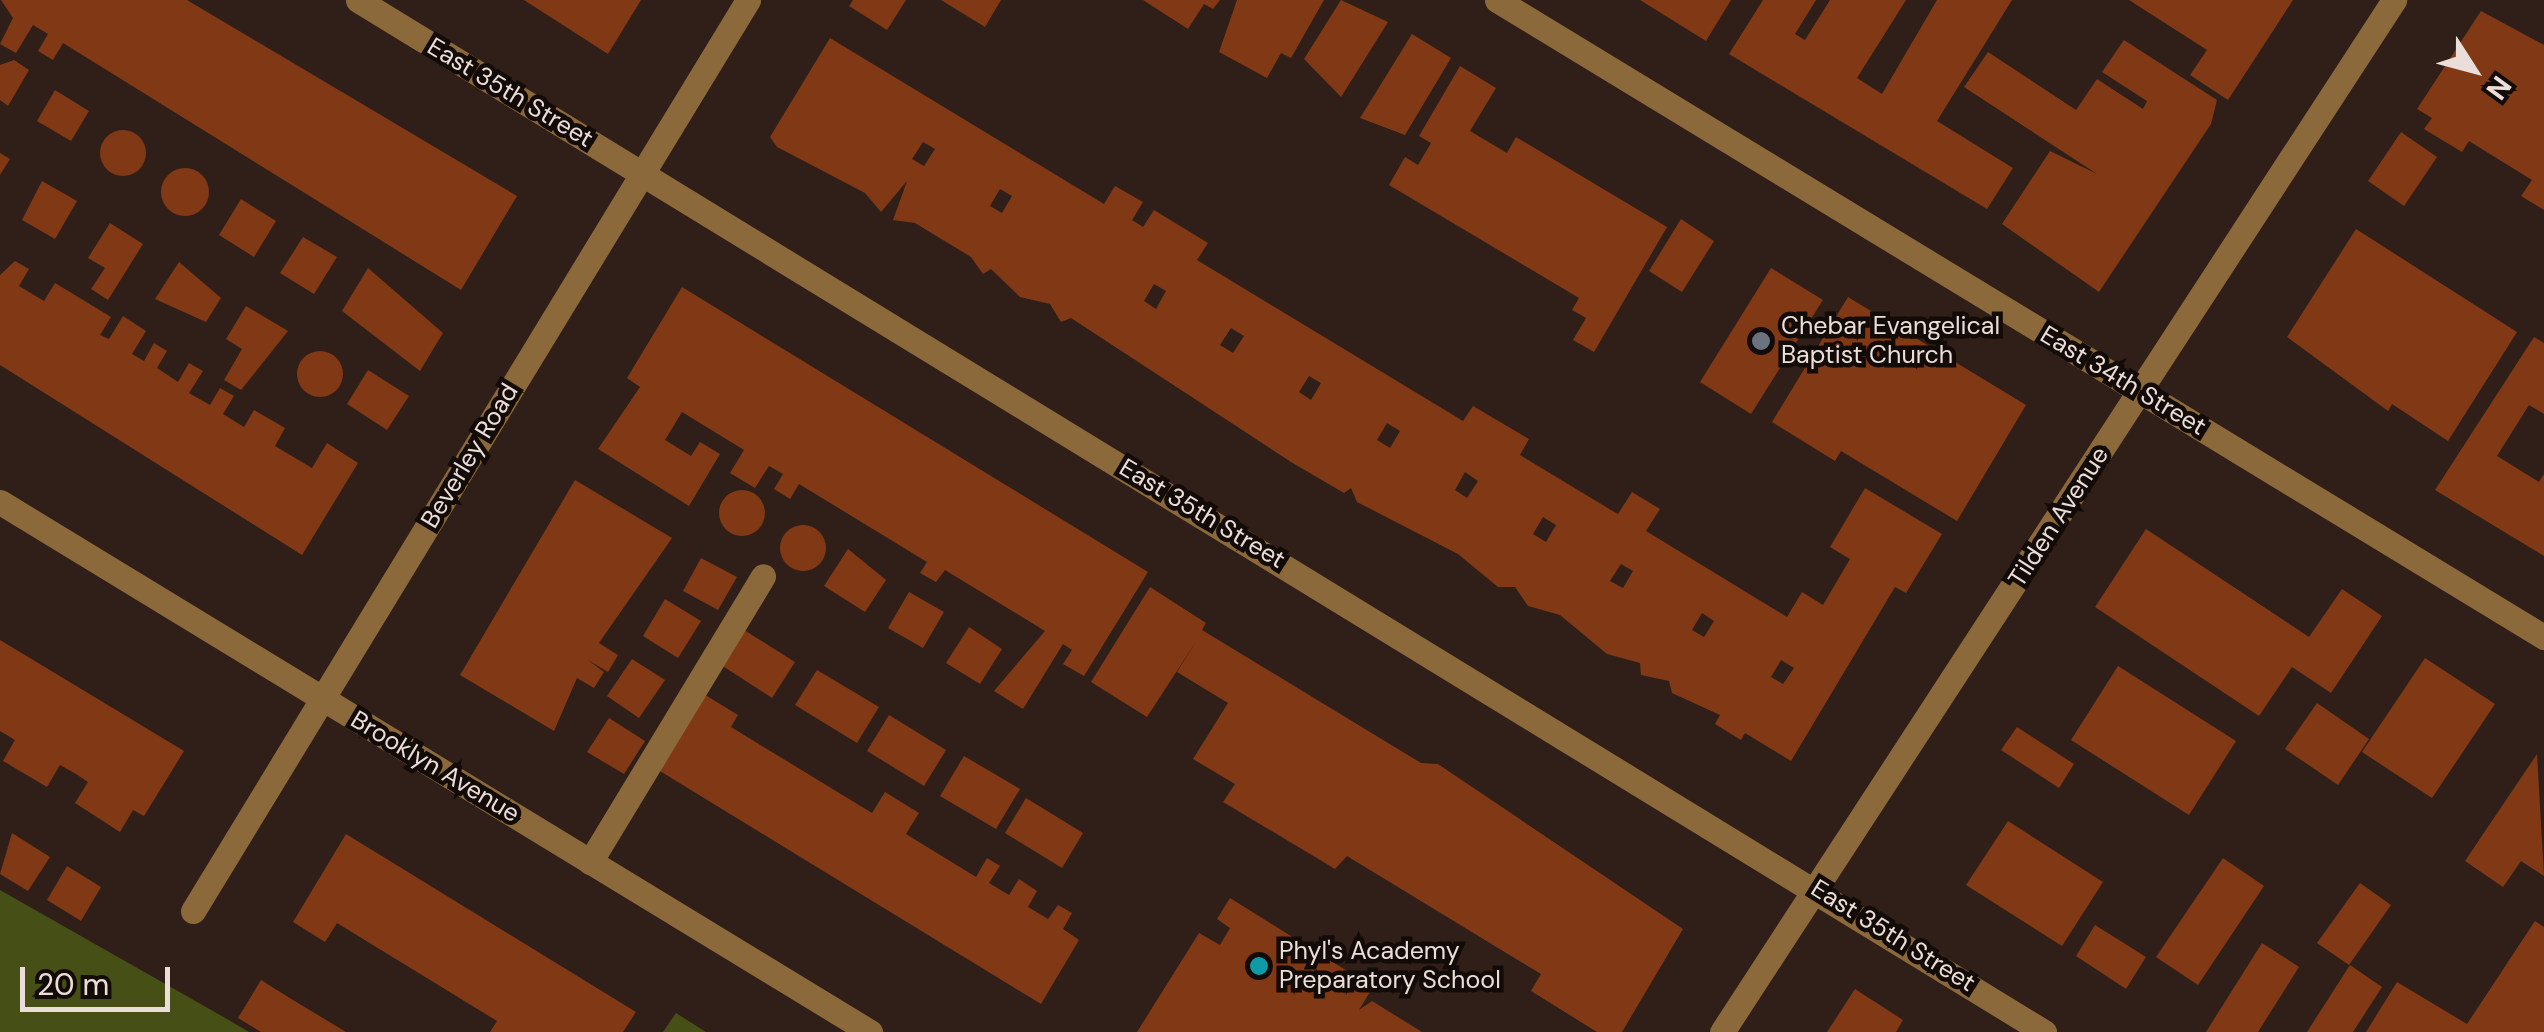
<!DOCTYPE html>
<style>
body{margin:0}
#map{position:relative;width:2544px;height:1032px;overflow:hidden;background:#301f18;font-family:"DM Sans",sans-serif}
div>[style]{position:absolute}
.green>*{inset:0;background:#464f15}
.building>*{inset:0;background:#813815}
.round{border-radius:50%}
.minor>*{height:25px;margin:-12.5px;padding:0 12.5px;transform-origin:12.5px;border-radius:12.5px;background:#8b693a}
.dots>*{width:28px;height:28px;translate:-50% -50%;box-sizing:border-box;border:5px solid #130b08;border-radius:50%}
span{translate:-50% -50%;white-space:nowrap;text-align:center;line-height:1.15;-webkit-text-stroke:9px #130b08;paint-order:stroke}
.street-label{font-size:25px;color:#ebded9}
.poi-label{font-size:25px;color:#ebded9}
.left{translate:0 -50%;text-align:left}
.north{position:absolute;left:2424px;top:20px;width:100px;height:100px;-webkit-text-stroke:8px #130b08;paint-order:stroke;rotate:126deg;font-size:28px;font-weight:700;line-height:40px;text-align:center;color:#ebded9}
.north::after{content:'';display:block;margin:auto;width:35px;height:45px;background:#ebded9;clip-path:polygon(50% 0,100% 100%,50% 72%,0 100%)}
.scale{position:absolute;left:20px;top:967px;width:150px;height:45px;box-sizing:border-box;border:5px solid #ebded9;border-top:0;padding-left:12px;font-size:30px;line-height:35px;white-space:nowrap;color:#ebded9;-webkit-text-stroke:8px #130b08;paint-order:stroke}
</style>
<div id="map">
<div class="green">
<div style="clip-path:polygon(0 890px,227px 1019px,249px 1032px,0 1032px)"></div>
<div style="clip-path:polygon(676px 1013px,706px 1032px,663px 1032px)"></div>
</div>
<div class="building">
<div style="clip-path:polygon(1px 0,187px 0,517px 196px,461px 290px,63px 43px,53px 60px,38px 51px,48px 34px,33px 25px,16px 53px,0 44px,13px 18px)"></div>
<div style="clip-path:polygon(524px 0,641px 0,608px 54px)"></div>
<div style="clip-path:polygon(853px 0,906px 0,887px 30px,849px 6px)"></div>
<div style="clip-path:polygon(941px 0,1001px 0,985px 27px)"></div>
<div style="clip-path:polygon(1143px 0,1220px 0,1213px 9px,1204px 4px,1188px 29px)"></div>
<div style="clip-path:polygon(1237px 0,1324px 0,1291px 58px,1281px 53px,1267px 78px,1219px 52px)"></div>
<div style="clip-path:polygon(1341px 0,1388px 22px,1341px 97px,1304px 59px)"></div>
<div style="clip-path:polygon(1640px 0,1731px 0,1706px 41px)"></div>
<div style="clip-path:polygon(1763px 0,1816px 0,1795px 34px,1805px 40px,1830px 0,1906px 0,1857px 78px,1882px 94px,1937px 0,2012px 0,1937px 121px,2013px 168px,1987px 209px,1729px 54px)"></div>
<div style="clip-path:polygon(2129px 0,2293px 0,2228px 100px,2190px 75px,2207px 50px)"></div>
<div style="clip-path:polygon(2481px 11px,2544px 45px,2544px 210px,2521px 196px,2532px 180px,2469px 141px,2462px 152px,2424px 129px,2432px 118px,2417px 109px)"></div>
<div style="clip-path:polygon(1412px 34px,1451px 58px,1405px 135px,1360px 118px)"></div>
<div style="clip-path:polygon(evenodd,830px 38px,1104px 204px,1115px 186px,1143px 202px,1132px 220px,1143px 227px,1154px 210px,1208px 243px,1197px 260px,1463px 421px,1473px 406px,1529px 439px,1520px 455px,1611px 510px,1618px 514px,1632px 492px,1660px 509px,1646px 531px,1787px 617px,1802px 592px,1823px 605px,1850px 559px,1830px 547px,1865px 488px,1942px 534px,1906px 593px,1895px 587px,1791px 761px,1745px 733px,1741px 740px,1715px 724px,1720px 715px,1672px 693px,1669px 681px,1641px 675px,1640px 663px,1607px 654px,1560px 615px,1528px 606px,1515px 587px,1498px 587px,1458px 554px,1357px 502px,1351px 488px,1344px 493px,1291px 462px,1071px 318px,1061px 322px,1050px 304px,1020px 297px,991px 269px,983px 274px,971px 257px,915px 223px,893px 220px,907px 181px,881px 212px,865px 193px,777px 147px,770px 137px,830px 38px,923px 142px,935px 149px,924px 166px,912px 159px,923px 142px,830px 38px,1000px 189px,1012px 196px,1002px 213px,990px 206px,1000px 189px,830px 38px,1154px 284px,1166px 291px,1156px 309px,1144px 301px,1154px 284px,830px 38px,1231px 328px,1244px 336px,1233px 353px,1220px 345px,1231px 328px,830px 38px,1309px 376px,1321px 383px,1311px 400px,1299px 392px,1309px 376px,830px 38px,1387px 423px,1400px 431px,1390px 448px,1377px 440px,1387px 423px,830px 38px,1465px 472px,1478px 481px,1467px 498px,1455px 490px,1465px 472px,830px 38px,1543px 517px,1556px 525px,1546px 542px,1533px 534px,1543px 517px,830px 38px,1621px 564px,1633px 571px,1623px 588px,1610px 581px,1621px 564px,830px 38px,1702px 613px,1714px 621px,1704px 637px,1692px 630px,1702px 613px,830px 38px,1781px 660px,1794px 668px,1783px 684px,1771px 677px,1781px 660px)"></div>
<div style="clip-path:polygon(2124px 40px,2217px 100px,2211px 124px,2099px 292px,2002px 224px,2050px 151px,2097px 174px,1964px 87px,1988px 52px,2076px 110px,2097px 79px,2143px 109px,2147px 101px,2102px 72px)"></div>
<div style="clip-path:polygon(14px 60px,29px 70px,8px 106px,0 100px,0 65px)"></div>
<div style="clip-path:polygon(1460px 66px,1496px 88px,1470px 131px,1507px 153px,1516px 137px,1667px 227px,1594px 352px,1573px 340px,1586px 318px,1572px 310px,1579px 298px,1389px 185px,1405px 157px,1418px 165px,1431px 143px,1419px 136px)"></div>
<div style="clip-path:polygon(55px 90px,89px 111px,71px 141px,37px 121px)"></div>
<div class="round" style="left:100px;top:130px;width:46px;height:46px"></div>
<div style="clip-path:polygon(2401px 132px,2437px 157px,2404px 206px,2368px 181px)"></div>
<div style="clip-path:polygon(0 153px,10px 159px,0 175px)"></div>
<div class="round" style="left:161px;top:168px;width:48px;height:48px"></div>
<div style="clip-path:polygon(42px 181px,77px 201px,55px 239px,22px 220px)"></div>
<div style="clip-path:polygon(241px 199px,276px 221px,254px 257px,219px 235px)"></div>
<div style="clip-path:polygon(1681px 219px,1714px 241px,1682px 292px,1649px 271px)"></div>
<div style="clip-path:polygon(110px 223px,143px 244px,108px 300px,91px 289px,105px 268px,88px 258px)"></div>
<div style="clip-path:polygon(2356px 229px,2517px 332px,2448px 441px,2392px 404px,2388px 411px,2287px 337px)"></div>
<div style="clip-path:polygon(303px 237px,337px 257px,314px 294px,280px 273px)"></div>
<div style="clip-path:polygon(15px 261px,29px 269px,19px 286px,44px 301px,55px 283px,111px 317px,100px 335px,109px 339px,123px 316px,146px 331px,132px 354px,144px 361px,154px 343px,167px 351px,157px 368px,178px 382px,189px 363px,203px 371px,189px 393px,210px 405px,220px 388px,234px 396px,223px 414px,244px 427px,254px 410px,285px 428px,275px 446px,312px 468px,327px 443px,358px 463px,302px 555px,0 365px,0 275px)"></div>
<div style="clip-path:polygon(179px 262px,221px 298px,206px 322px,155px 299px)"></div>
<div style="clip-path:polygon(368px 268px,443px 333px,420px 371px,342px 311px)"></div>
<div style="clip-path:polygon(1771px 268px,1823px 300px,1751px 414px,1700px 382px)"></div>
<div style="clip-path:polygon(682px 287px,1148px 572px,1084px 676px,1063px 664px,1072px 650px,1063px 644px,1023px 709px,994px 691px,1045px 631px,945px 570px,936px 582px,920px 573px,927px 562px,799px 484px,790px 499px,774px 489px,783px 474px,769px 466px,755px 488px,730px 473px,744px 450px,682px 412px,665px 440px,691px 456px,700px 442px,720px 454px,689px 506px,598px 449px,640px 387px,627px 378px)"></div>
<div style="clip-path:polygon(1848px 297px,2026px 405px,1957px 521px,1841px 451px,1835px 461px,1772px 422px)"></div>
<div style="clip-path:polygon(246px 306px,288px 331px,241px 390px,224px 380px,242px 349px,226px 339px)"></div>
<div style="clip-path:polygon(2534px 337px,2544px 343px,2544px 414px,2529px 405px,2497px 456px,2539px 482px,2544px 474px,2544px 556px,2435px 490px)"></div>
<div class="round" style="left:297px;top:351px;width:46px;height:46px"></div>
<div style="clip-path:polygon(368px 370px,409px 396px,387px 430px,347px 404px)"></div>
<div style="clip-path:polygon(575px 480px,672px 538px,599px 643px,618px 655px,608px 672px,588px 660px,604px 672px,594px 688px,577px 678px,554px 731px,460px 675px)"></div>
<div class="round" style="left:719px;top:490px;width:46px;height:46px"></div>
<div class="round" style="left:780px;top:525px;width:46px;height:46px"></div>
<div style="clip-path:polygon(2146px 529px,2309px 637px,2342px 589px,2382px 616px,2331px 693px,2292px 667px,2259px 716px,2095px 607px)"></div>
<div style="clip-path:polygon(848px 549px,886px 580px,865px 612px,824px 586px)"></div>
<div style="clip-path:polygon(701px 558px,737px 577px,718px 610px,683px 591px)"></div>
<div style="clip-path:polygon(1150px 587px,1206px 623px,1202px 630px,1421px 763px,1438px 764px,1683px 929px,1622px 1032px,1597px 1032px,1531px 991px,1541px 974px,1347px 856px,1335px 869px,1223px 802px,1235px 784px,1193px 759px,1228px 703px,1177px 672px,1197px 640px,1147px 717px,1091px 682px)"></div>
<div style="clip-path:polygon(909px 592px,944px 612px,923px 648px,888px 628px)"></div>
<div style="clip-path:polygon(665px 599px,701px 621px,678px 658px,643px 636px)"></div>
<div style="clip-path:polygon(969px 627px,1002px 649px,980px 684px,946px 663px)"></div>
<div style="clip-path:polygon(741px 628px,795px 662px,772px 698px,718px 663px)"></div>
<div style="clip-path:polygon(0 640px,184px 751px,144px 816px,133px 810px,120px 832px,75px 803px,88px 782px,76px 774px,60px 765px,47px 787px,3px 761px,15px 740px,0 731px)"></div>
<div style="clip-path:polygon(2425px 658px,2495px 704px,2432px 798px,2362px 752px)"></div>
<div style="clip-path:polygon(632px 659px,665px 680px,639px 718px,607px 696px)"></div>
<div style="clip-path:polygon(2118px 666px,2236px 741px,2189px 815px,2071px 740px)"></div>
<div style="clip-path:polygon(817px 670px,879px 707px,857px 743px,795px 705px)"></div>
<div style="clip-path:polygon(702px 693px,738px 715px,731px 727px,872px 813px,885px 792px,919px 813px,906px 834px,976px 877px,987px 858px,1000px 866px,989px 883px,1009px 895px,1019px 879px,1037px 891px,1028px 907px,1048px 919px,1058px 905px,1072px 913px,1063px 929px,1079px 940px,1041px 1004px,655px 768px)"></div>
<div style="clip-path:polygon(2317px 703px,2369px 739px,2338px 785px,2285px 749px)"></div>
<div style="clip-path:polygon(889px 715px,946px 750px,924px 786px,867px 751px)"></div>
<div style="clip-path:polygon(609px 718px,645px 741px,624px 774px,587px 752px)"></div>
<div style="clip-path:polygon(2017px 727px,2074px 764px,2059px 788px,2001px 750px)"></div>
<div style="clip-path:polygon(2537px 754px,2544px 876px,2521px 861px,2503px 887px,2465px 861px)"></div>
<div style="clip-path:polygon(964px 756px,1020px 789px,996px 829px,940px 796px)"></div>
<div style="clip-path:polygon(1026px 798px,1083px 833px,1062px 868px,1005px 833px)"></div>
<div style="clip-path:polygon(2008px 821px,2103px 882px,2062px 946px,1966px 885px)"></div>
<div style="clip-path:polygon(12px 833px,50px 857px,28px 891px,0 874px)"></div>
<div style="clip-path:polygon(346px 834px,636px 1012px,623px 1032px,490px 1032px,497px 1021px,337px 923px,325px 942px,293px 922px)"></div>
<div style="clip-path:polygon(2223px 858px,2264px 886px,2198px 985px,2156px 957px)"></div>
<div style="clip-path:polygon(67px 866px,101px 887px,81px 921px,47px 900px)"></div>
<div style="clip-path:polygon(2360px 883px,2391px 905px,2349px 965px,2317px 943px)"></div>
<div style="clip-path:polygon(1230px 898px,1373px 987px,1359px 1010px,1372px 1001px,1422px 1032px,1137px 1032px,1199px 933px,1220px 945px,1230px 928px,1217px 919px)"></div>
<div style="clip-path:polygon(2535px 921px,2544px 927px,2544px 1032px,2366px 1032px,2397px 982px,2467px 1024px)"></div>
<div style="clip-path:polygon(2095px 925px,2146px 957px,2126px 989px,2076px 956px)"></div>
<div style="clip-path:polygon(2262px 943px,2299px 967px,2258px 1032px,2206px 1032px)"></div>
<div style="clip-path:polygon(2350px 965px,2382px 987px,2353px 1032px,2307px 1032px)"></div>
<div style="clip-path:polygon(261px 980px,293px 1000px,346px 1032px,261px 1032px,238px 1018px)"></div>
<div style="clip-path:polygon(1855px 989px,1903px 1020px,1896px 1032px,1827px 1032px)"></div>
</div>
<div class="minor">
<div style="left:358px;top:0;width:1977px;rotate:31.47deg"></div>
<div style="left:1497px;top:0;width:1226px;rotate:31.32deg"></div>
<div style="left:0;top:502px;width:1019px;rotate:31.35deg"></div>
<div style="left:590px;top:862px;width:334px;rotate:-58.8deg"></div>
<div style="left:193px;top:911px;width:1067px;rotate:-58.65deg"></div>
<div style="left:1722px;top:1032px;width:1232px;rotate:-56.93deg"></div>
</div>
<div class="dots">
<div style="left:1761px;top:341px;background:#6b7280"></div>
<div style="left:1259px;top:966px;background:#0f9aa8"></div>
</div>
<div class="street-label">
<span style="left:510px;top:93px;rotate:31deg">East 35th Street</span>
<span style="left:2123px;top:381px;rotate:31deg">East 34th Street</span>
<span style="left:470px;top:456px;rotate:-59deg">Beverley Road</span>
<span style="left:1202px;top:514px;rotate:31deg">East 35th Street</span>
<span style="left:2059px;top:517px;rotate:-57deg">Tilden Avenue</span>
<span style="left:435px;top:767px;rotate:31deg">Brooklyn Avenue</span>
<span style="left:1893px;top:936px;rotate:32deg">East 35th Street</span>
</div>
<div class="poi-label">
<span class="left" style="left:1781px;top:341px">Chebar Evangelical<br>Baptist Church</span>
<span class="left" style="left:1279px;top:966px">Phyl's Academy<br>Preparatory School</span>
</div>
<div class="north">N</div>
<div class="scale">20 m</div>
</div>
